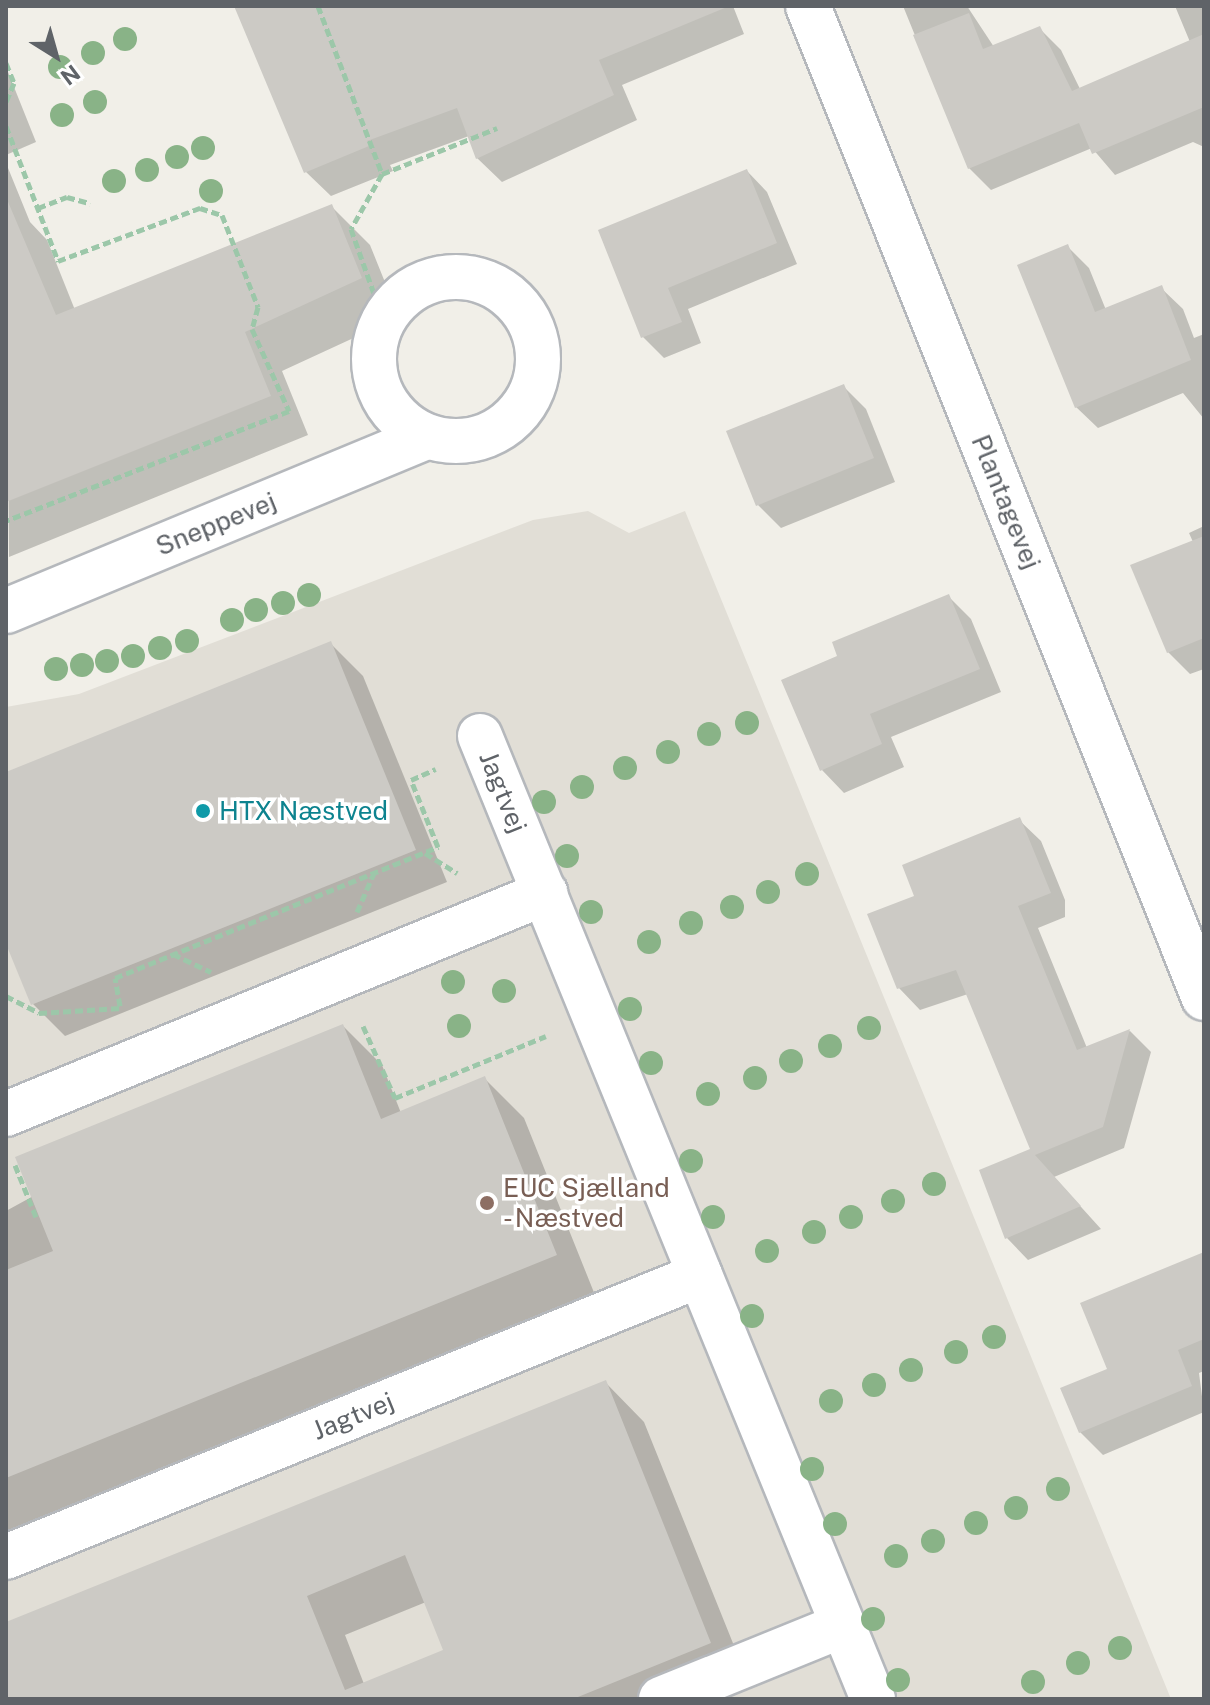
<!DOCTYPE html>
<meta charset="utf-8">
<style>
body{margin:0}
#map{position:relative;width:1210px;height:1705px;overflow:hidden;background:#f1efe8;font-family:"Public Sans",sans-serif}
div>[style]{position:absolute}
.education>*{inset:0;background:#e1ded6}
.shadow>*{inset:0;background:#0003}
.building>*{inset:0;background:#cccac5}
.path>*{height:5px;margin-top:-2.5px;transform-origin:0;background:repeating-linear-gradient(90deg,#9cc7a9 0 8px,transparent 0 12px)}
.roads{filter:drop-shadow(2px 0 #b5b8bc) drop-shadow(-2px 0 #b5b8bc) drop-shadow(0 2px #b5b8bc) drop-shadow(0 -2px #b5b8bc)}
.minor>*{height:44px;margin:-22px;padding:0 22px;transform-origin:22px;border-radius:22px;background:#fff}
.minor>.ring{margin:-22px;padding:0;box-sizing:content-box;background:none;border:44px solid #fff;border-radius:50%}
.trees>*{width:24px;height:24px;margin:-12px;border-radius:50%;background:#89b387}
.dots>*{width:22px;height:22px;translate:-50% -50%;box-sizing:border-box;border:4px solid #fff;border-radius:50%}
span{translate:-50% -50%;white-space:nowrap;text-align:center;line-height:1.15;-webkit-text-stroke:7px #fff;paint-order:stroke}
.street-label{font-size:26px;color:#5f6368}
.culture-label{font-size:26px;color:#0d838f}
.left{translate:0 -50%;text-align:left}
.education-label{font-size:26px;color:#785e54}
.frame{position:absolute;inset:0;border:8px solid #5f6368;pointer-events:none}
.north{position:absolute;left:16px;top:16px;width:80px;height:80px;-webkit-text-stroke:6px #fff;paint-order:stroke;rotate:143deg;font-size:22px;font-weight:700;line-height:32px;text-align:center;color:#5f6368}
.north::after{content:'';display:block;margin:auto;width:28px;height:36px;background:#5f6368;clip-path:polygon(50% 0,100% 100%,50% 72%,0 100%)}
</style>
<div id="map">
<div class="education">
<div style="clip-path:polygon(588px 511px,629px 533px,685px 511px,1171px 1699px,6px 1699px,6px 707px,79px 694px,533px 520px)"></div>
</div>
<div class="shadow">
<div style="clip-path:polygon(237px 6px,733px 6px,744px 34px,622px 85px,637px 120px,502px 182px,477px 158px,469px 136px,390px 165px,393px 171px,331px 196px,306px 172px)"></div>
<div style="clip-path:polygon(903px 6px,967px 6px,994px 47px,1039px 28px,1061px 50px,1080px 89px,1190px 42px,1175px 6px,1204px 6px,1204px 147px,1193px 142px,1115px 175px,1092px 148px,991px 190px,969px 168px)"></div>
<div style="clip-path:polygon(6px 67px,36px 142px,6px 155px)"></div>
<div style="clip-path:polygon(6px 163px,30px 222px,47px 240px,75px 310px,331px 206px,370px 245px,399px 317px,282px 371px,308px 435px,9px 557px)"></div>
<div style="clip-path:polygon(747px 171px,767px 192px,797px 264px,688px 309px,701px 343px,664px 358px,643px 337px,601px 231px)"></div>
<div style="clip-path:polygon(1067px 246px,1089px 268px,1106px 310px,1161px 288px,1183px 309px,1194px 338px,1204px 334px,1204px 419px,1183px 393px,1098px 428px,1076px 407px)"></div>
<div style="clip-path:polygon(843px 386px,866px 409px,895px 482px,781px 528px,758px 505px)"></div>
<div style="clip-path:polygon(1204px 526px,1204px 669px,1190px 674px,1168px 652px,1193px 542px,1189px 533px)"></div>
<div style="clip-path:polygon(948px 596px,971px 619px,1001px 692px,891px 737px,904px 767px,844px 793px,822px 770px)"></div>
<div style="clip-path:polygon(331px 644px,363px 676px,447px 882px,65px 1036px,33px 1004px,6px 938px,6px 774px)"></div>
<div style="clip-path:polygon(1019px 820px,1041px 841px,1065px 900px,1065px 917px,1038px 928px,1087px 1048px,1130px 1031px,1151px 1052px,1124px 1148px,1054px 1177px,1101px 1229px,1028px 1260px,1007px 1238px,981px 1171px,1032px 1150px,968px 994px,920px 1010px,899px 988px,917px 897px)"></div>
<div style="clip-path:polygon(343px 1026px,382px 1065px,401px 1113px,484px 1078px,524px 1118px,595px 1295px,6px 1533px,6px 1211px)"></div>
<div style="clip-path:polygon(1204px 1266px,1204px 1371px,1199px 1373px,1204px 1412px,1103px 1455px,1080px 1432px)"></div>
<div style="clip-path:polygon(evenodd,605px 1382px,644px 1422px,749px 1683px,709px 1699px,6px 1699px,6px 1625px,605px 1382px,426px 1602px,446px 1651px,364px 1684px,345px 1635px,426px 1602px)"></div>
</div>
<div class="building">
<div style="clip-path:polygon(234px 6px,727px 6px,727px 7px,599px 60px,614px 95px,476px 159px,457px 108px,367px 141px,369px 146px,304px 173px)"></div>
<div style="clip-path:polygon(969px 13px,983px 49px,1040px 26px,1072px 91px,1204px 34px,1204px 107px,1092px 154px,1079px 123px,968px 169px,913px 35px)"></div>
<div style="clip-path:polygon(747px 169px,777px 243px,668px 288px,682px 322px,641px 338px,598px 230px)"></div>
<div style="clip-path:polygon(6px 197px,56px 315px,332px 204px,362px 278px,245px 332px,271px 396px,6px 502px)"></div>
<div style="clip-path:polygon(1068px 244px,1095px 312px,1162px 285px,1191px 360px,1075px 408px,1017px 265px)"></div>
<div style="clip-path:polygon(844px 384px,874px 458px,756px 506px,726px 431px)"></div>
<div style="clip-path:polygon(1204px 536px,1204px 638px,1167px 653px,1130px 565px)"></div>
<div style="clip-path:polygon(949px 594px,980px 669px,870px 714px,882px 744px,820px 771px,781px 680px,837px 656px,832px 642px)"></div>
<div style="clip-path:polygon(331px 641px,416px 850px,31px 1005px,6px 944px,6px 772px)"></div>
<div style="clip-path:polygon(1020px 817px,1051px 893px,1018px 906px,1077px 1050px,1130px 1029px,1103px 1127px,1035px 1155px,1081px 1206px,1005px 1239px,979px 1170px,1030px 1149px,956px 970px,897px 989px,867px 914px,914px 896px,902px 865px)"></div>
<div style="clip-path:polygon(343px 1024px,381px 1119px,485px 1076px,557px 1255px,6px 1478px,6px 1270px,53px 1251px,15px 1157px)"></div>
<div style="clip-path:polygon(1204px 1252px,1204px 1339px,1178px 1350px,1192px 1386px,1079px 1433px,1060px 1388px,1107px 1369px,1080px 1303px)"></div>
<div style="clip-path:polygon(evenodd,606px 1380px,711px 1643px,573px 1699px,6px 1699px,6px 1622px,606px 1380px,405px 1555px,443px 1650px,345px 1690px,307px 1596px,405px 1555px)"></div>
</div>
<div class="path">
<div style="left:318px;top:6px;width:180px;rotate:69.1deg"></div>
<div style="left:382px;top:174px;width:124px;rotate:-21.8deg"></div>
<div style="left:6px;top:63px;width:22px;rotate:68deg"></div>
<div style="left:14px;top:83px;width:21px;rotate:113deg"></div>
<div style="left:6px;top:126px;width:145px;rotate:68.9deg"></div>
<div style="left:58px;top:261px;width:152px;rotate:-20.5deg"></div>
<div style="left:200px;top:208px;width:23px;rotate:18deg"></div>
<div style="left:222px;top:215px;width:99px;rotate:68.6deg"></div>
<div style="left:258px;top:307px;width:23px;rotate:105deg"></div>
<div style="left:252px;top:329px;width:90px;rotate:65.7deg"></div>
<div style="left:289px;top:411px;width:304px;rotate:158.8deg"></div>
<div style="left:382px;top:174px;width:63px;rotate:119.4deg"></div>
<div style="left:351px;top:229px;width:96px;rotate:70.4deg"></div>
<div style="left:38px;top:208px;width:31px;rotate:-21deg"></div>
<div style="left:67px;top:197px;width:24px;rotate:15deg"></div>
<div style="left:425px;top:853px;width:38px;rotate:32deg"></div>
<div style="left:357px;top:912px;width:43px;rotate:-66.4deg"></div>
<div style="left:173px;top:954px;width:42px;rotate:25.3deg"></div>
<div style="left:6px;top:996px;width:37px;rotate:27deg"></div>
<div style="left:39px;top:1013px;width:82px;rotate:-3.5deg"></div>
<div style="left:120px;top:1006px;width:28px;rotate:-100deg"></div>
<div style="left:115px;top:978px;width:349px;rotate:-22.1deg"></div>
<div style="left:438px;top:847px;width:72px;rotate:-111.9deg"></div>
<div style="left:411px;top:780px;width:27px;rotate:-24deg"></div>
<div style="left:363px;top:1026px;width:79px;rotate:66deg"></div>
<div style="left:395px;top:1098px;width:163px;rotate:-22.3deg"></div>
<div style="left:15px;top:1165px;width:56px;rotate:68deg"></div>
</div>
<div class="roads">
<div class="minor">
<div style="left:808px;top:6px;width:1068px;rotate:68.24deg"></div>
<div class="ring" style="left:374px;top:277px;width:120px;height:120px"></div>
<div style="left:6px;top:611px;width:456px;rotate:-22.5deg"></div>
<div style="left:480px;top:736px;width:1040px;rotate:67.8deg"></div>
<div style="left:6px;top:1114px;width:583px;rotate:-22.29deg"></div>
<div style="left:6px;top:1557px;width:749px;rotate:-22.11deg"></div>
<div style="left:661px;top:1699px;width:196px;rotate:-22.1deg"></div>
</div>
</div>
<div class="trees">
<div style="left:125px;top:39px"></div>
<div style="left:93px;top:53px"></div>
<div style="left:60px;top:67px"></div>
<div style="left:95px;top:102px"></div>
<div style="left:62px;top:115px"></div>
<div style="left:203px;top:148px"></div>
<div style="left:177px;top:157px"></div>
<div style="left:147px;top:170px"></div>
<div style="left:114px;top:181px"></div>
<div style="left:211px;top:191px"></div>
<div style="left:309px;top:595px"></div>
<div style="left:283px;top:603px"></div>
<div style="left:256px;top:610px"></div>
<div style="left:232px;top:620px"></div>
<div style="left:187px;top:641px"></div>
<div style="left:160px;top:648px"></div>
<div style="left:133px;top:656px"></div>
<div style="left:107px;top:661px"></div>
<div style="left:82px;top:665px"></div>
<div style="left:56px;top:669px"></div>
<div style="left:747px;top:723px"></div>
<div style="left:709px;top:734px"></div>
<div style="left:668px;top:752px"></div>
<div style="left:625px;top:768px"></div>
<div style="left:582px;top:787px"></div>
<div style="left:544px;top:802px"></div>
<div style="left:567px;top:856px"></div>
<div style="left:807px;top:874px"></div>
<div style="left:768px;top:892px"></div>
<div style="left:732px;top:907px"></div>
<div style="left:591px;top:912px"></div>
<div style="left:691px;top:923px"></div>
<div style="left:649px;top:942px"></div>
<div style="left:453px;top:982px"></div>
<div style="left:504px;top:991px"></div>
<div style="left:630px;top:1009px"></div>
<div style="left:459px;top:1026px"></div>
<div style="left:869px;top:1028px"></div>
<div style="left:830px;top:1046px"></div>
<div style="left:791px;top:1061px"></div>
<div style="left:651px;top:1063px"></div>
<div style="left:755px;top:1078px"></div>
<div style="left:708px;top:1094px"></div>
<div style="left:691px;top:1161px"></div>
<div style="left:934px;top:1184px"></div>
<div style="left:893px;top:1201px"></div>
<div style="left:713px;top:1217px"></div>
<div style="left:851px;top:1217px"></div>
<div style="left:814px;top:1232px"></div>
<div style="left:767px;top:1251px"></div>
<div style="left:752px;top:1316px"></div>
<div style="left:994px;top:1337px"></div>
<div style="left:956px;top:1352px"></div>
<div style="left:911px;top:1370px"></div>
<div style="left:874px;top:1385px"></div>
<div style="left:831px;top:1401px"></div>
<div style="left:812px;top:1469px"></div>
<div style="left:1058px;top:1489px"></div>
<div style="left:1016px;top:1508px"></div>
<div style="left:976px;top:1523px"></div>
<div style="left:835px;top:1524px"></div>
<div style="left:933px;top:1541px"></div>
<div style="left:896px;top:1556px"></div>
<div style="left:873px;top:1619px"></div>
<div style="left:1120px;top:1648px"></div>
<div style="left:1078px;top:1663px"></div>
<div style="left:898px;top:1680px"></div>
<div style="left:1033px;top:1682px"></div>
</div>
<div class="dots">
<div style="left:203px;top:811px;background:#0f9aa8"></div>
<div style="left:487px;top:1203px;background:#8d6e63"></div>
</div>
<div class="street-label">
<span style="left:1006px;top:502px;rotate:68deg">Plantagevej</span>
<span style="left:216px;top:524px;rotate:-22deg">Sneppevej</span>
<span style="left:503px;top:792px;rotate:68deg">Jagtvej</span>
<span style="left:353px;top:1416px;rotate:-22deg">Jagtvej</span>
</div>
<div class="culture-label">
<span class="left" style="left:219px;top:811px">HTX Næstved</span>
</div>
<div class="education-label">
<span class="left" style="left:503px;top:1203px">EUC Sjælland<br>- Næstved</span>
</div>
<div class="frame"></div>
<div class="north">N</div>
</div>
